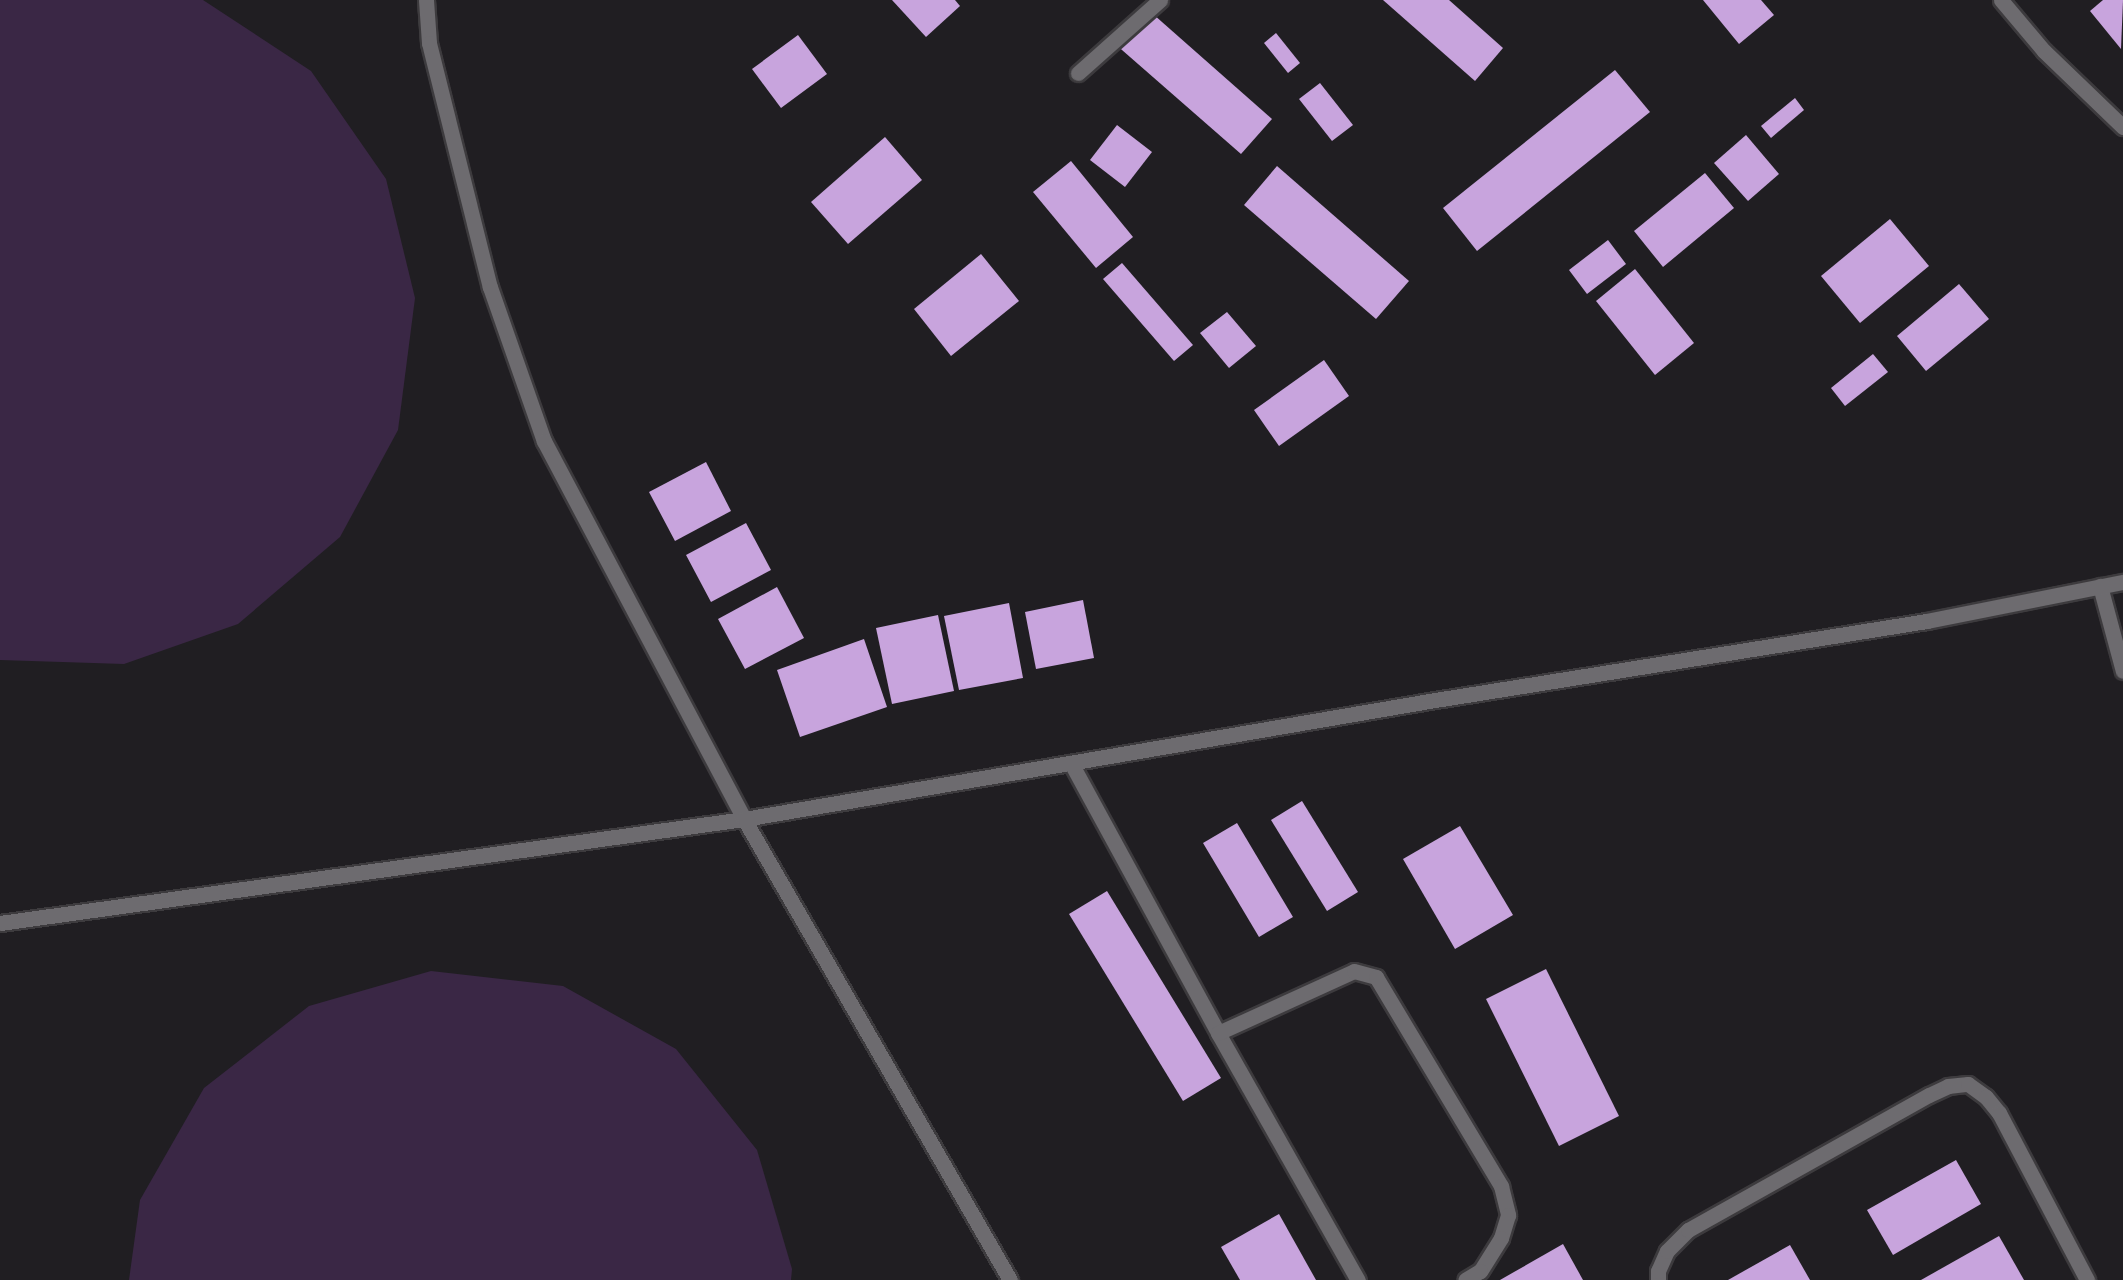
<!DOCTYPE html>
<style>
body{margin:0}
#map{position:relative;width:2123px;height:1280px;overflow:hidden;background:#201e22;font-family:"Open Sans",sans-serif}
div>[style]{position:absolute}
.green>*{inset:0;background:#3a2745}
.building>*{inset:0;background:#c8a4dd}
.roads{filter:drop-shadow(2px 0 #3d3b3e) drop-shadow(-2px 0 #3d3b3e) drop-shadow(0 2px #3d3b3e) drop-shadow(0 -2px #3d3b3e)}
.service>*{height:15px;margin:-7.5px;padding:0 7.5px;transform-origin:7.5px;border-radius:7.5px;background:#6d6b6f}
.minor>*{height:15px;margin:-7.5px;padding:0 7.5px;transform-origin:7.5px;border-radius:7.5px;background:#6d6b6f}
.tertiary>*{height:15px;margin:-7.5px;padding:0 7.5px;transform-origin:7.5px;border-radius:7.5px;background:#6d6b6f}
span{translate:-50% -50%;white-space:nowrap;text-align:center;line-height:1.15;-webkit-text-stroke:6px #171518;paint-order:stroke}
</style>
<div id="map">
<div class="green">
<div style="clip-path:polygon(0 0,203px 0,311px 71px,386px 179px,415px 298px,398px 430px,340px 537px,238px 624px,124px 664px,0 660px)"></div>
<div style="clip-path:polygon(431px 971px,563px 986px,676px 1049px,757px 1150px,792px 1269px,791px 1280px,129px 1280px,140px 1200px,204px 1088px,309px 1006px)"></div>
</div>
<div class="building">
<div style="clip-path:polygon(892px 0,955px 0,960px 6px,926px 37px)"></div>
<div style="clip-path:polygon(1383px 0,1449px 0,1503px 48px,1475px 81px)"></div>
<div style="clip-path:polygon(1703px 0,1761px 0,1774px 15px,1739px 44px)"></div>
<div style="clip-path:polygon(2103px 0,2123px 0,2121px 49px,2090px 11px)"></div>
<div style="clip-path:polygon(1145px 7px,1272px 119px,1241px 154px,1114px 43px)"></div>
<div style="clip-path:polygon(1276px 33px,1300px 63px,1288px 73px,1264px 43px)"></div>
<div style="clip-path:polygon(798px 35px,827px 74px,781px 108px,752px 69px)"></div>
<div style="clip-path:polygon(1615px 70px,1650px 112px,1477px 251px,1443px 208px)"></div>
<div style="clip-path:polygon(1320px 83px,1353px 125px,1332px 141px,1299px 99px)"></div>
<div style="clip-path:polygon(1795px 98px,1804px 110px,1771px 138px,1761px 126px)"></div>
<div style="clip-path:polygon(1117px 125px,1152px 152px,1125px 187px,1090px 160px)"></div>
<div style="clip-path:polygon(1746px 135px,1779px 174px,1748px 201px,1714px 163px)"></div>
<div style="clip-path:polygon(885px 137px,922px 180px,848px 244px,811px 202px)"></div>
<div style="clip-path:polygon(1071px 161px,1133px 237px,1096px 268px,1033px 192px)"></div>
<div style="clip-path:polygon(1277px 166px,1409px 281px,1376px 319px,1244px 205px)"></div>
<div style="clip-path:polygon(1705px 173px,1734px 208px,1663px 267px,1634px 231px)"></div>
<div style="clip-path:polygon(1890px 219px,1929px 266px,1860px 323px,1821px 276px)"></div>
<div style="clip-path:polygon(1608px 240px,1626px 264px,1587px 294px,1569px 270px)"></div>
<div style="clip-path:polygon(981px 254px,1019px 301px,951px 356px,914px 309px)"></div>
<div style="clip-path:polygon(1122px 263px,1193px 345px,1174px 361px,1103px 279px)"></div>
<div style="clip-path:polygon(1635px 269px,1694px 343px,1655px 375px,1596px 301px)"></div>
<div style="clip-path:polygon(1959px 284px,1989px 319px,1926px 371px,1897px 336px)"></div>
<div style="clip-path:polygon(1227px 312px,1256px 346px,1229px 368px,1200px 333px)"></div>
<div style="clip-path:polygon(1873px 354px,1888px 372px,1845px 406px,1831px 388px)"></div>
<div style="clip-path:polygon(1324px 360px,1349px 396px,1279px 446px,1254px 410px)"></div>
<div style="clip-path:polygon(706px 462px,731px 511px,675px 541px,649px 492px)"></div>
<div style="clip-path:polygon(746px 523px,771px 570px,711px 602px,686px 555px)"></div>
<div style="clip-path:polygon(777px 587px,804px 638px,745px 669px,718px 619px)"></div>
<div style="clip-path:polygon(1083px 600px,1094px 658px,1036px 669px,1025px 612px)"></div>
<div style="clip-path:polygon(1009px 603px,1023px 678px,959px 690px,944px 616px)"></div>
<div style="clip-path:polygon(938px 615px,954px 691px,892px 704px,876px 628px)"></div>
<div style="clip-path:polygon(864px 639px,887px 707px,800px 737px,777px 670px)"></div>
<div style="clip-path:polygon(1302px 801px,1358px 892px,1327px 911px,1271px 820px)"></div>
<div style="clip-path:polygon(1237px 823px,1293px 917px,1259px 937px,1203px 843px)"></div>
<div style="clip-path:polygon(1460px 826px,1513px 915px,1455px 949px,1403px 859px)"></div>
<div style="clip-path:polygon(1107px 891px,1221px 1078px,1183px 1101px,1069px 914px)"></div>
<div style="clip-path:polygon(1546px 969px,1619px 1116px,1559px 1146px,1486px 999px)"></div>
<div style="clip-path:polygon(1956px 1160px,1981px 1204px,1893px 1255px,1867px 1210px)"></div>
<div style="clip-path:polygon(1279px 1214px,1316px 1280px,1240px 1280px,1221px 1247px)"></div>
<div style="clip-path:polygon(1999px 1236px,2024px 1280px,1921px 1280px)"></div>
<div style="clip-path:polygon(1563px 1244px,1583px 1280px,1500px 1280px)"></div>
<div style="clip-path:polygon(1790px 1245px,1810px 1280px,1728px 1280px)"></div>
</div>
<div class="roads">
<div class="service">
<div style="left:1078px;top:73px;width:110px;rotate:-41.7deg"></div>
<div style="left:2100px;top:586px;width:88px;rotate:74.9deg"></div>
<div style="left:0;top:923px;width:751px;rotate:-7.96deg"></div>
<div style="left:1658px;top:1280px;width:9px;rotate:-90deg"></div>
<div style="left:1658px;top:1271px;width:22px;rotate:-66deg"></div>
<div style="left:1667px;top:1251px;width:30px;rotate:-45deg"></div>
<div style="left:1688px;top:1230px;width:276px;rotate:-29.3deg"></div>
<div style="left:1929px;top:1095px;width:21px;rotate:-25deg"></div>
<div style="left:1948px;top:1086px;width:20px;rotate:-6deg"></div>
<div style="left:1968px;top:1084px;width:22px;rotate:36deg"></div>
<div style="left:1986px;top:1097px;width:21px;rotate:51deg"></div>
<div style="left:1999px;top:1113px;width:189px;rotate:62.2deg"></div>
</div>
<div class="minor">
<div style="left:1071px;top:763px;width:307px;rotate:61.4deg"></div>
<div style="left:1218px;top:1033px;width:284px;rotate:60.5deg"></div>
<div style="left:1218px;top:1033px;width:149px;rotate:-24.5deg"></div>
<div style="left:1354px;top:971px;width:23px;rotate:15deg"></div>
<div style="left:1376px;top:977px;width:244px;rotate:59.1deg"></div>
<div style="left:1501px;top:1186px;width:30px;rotate:76deg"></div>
<div style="left:1508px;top:1215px;width:24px;rotate:107deg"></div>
<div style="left:1501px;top:1238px;width:39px;rotate:122deg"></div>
<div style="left:1480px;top:1271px;width:17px;rotate:149deg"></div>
</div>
<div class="tertiary">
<div style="left:426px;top:0;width:43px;rotate:86deg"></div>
<div style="left:429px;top:43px;width:252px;rotate:76deg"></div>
<div style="left:490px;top:287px;width:163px;rotate:70.7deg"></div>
<div style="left:544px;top:441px;width:428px;rotate:62.1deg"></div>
<div style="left:744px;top:819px;width:532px;rotate:60.01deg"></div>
<div style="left:2001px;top:0;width:67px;rotate:49.9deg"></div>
<div style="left:2044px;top:51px;width:110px;rotate:43.9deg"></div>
<div style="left:744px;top:819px;width:695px;rotate:-9.77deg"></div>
<div style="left:1429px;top:701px;width:504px;rotate:-9.13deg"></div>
<div style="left:1927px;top:621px;width:200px;rotate:-11.3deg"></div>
</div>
</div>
</div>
